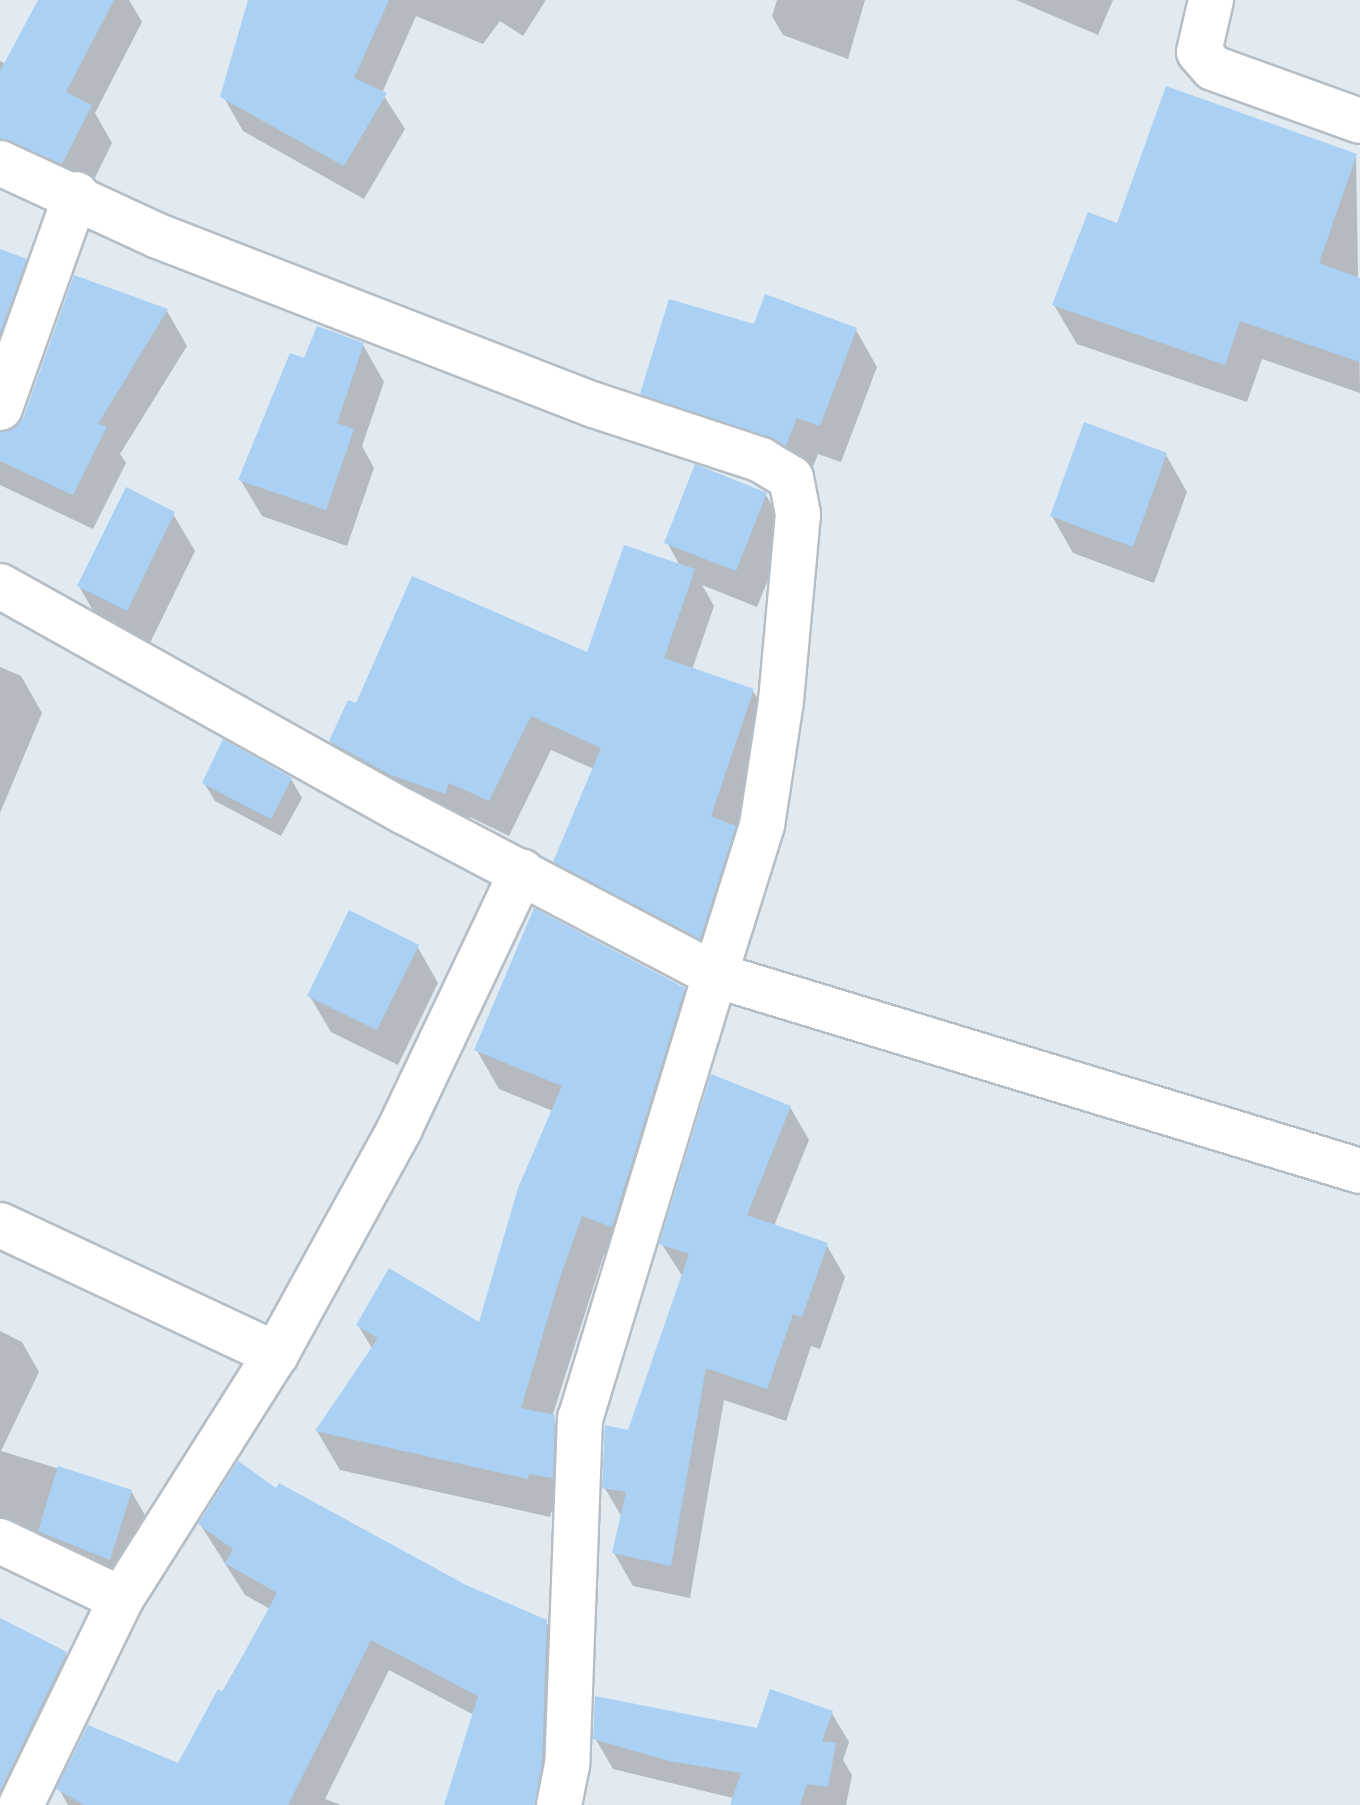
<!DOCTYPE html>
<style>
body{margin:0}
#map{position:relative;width:1360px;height:1805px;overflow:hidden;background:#e1e9f1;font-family:"Space Grotesk",sans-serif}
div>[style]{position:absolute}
.shadow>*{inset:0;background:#0003}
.building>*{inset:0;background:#aad1f4}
.roads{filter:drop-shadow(2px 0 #b5bdc5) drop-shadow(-2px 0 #b5bdc5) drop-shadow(0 2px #b5bdc5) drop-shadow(0 -2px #b5bdc5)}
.street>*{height:44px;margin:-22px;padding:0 22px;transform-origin:22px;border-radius:22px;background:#fff}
span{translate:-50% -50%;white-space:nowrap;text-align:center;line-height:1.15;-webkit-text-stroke:6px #e1e9f1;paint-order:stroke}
</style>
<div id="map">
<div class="shadow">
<div style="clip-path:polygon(41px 0,129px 0,142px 22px,95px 113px,112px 143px,84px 200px,0 167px,0 61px,6px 64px)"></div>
<div style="clip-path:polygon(265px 0,546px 0,523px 36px,500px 21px,483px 44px,416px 16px,382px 93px,405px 129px,364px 199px,243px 131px,223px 96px)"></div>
<div style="clip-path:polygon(777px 0,865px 0,848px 59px,783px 35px,772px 16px)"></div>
<div style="clip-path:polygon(1016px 0,1113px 0,1098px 35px)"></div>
<div style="clip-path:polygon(1356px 156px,1360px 393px,1262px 359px,1247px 402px,1077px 344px,1054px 305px,1118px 226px)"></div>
<div style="clip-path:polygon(0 251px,25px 260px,45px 295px,0 423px)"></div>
<div style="clip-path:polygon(167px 311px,187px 346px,120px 454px,126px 463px,93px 529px,0 485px,0 432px,17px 429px)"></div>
<div style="clip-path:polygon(755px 326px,856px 330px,877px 367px,841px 462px,818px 454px,807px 482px,664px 431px,642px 394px)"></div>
<div style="clip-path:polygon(363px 345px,384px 382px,362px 446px,374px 468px,347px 546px,262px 516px,240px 479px,305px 361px)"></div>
<div style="clip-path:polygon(1166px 455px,1187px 492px,1154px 583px,1073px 553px,1052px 516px)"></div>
<div style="clip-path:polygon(766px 495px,787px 532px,757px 607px,702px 585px,714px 606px,692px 670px,753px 691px,774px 726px,720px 973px,576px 897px,555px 862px,594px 769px,551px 750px,509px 836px,470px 817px,466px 829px,352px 777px,331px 741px,357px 706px,588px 655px,680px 566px,667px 542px)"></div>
<div style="clip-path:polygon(173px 514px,195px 551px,148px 647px,100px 623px,79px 586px)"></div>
<div style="clip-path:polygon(0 667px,21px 676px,42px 713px,0 813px)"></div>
<div style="clip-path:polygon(291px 779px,302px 798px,281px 836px,215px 801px,204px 783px)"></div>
<div style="clip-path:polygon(417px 946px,438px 983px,398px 1065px,331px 1032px,309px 995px)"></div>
<div style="clip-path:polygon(684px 989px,706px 1029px,634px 1265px,604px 1254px,552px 1417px,577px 1456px,574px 1516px,551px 1512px,550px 1517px,340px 1470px,317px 1431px,373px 1350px,358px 1325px,480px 1325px,553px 1111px,499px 1089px,476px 1049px)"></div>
<div style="clip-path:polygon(790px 1107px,809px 1140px,774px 1226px,826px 1244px,845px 1277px,820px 1349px,811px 1346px,786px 1421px,724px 1400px,690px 1598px,633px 1586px,614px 1553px,622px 1517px,604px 1487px,630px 1433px,683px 1277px,661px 1243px)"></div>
<div style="clip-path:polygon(0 1331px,22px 1342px,39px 1372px,1px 1451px,131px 1491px,149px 1522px,128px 1590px,0 1550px)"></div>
<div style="clip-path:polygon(276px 1490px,465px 1587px,546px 1622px,564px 1654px,557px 1805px,446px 1805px,474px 1715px,389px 1670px,325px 1799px,341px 1805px,68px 1805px,59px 1789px,179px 1766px,270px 1609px,245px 1595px,200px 1524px)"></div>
<div style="clip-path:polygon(0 1620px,66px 1654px,85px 1687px,28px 1804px,0 1794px)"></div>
<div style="clip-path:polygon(831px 1712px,849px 1742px,843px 1760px,852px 1775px,846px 1805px,741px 1805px,737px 1799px,613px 1769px,595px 1738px,758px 1730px)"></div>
</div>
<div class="building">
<div style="clip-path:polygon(38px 0,114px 0,66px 92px,92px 105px,62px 164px,0 138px,0 71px)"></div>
<div style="clip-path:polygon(248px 0,389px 0,354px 78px,387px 93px,344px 166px,220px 97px)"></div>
<div style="clip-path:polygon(1166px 86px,1357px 154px,1319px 263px,1360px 278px,1360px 362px,1240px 321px,1225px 365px,1052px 305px,1088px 212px,1117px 223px)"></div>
<div style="clip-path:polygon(0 249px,27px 259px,0 333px)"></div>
<div style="clip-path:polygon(74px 275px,168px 309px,98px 424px,107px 426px,73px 495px,0 461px,0 432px,16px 427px,24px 416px)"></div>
<div style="clip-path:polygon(765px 294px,857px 328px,820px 426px,797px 418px,786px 446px,640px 394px,669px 299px,754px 324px)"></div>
<div style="clip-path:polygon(317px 326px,364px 343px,337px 423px,354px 429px,326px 510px,238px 480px,290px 353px,304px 358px)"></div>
<div style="clip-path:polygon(1084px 422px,1167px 453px,1133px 547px,1050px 516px)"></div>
<div style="clip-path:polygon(695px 464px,767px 493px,736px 571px,664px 543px)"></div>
<div style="clip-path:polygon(126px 487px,175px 512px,127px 611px,77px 586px)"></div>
<div style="clip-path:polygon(624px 545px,695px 569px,664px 658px,754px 689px,711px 816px,736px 826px,700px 939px,553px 862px,601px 748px,531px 716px,489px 801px,449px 783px,445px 794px,391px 775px,329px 741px,348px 700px,356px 703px,412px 576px,587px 652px)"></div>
<div style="clip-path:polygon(223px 739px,292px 778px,271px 819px,202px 783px)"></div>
<div style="clip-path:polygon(534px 908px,685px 988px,612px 1227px,582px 1216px,560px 1277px,521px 1408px,555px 1415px,553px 1478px,529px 1474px,528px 1479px,315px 1431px,378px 1338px,356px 1325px,389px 1268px,479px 1322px,518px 1188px,562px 1086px,474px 1050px)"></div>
<div style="clip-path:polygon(349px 910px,419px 945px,377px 1030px,307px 996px)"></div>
<div style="clip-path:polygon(711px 1074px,791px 1106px,747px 1215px,828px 1243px,802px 1317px,793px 1314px,767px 1389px,706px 1368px,671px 1566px,612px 1553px,626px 1492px,602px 1488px,605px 1425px,628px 1430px,689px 1254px,659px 1244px)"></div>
<div style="clip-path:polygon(238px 1461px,276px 1488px,279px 1483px,466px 1585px,547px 1620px,542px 1762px,535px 1805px,444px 1805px,478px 1696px,371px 1640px,288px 1805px,84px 1805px,56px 1789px,88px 1725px,178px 1763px,218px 1689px,223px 1692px,277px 1593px,225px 1563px,233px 1549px,198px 1524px)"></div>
<div style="clip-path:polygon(58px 1466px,132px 1490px,110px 1560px,38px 1531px)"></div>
<div style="clip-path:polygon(0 1618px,67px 1652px,0 1791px)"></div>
<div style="clip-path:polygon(770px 1689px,833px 1711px,822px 1741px,836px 1743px,828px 1787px,807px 1784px,800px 1805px,730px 1805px,741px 1773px,669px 1761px,593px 1739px,595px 1696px,757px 1728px)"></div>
</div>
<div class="roads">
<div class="street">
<div style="left:1211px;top:0;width:53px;rotate:103deg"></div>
<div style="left:1199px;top:52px;width:21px;rotate:49deg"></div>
<div style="left:1213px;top:68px;width:156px;rotate:19.8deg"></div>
<div style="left:0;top:163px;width:174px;rotate:24.8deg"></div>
<div style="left:158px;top:236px;width:468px;rotate:21.2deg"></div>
<div style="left:594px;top:405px;width:176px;rotate:18.2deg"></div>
<div style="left:761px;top:460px;width:35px;rotate:31deg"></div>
<div style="left:791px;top:478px;width:37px;rotate:79deg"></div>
<div style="left:798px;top:514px;width:188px;rotate:95.2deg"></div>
<div style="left:781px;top:701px;width:125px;rotate:98.7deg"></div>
<div style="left:762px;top:825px;width:157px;rotate:107.4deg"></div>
<div style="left:715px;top:975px;width:674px;rotate:16.9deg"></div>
<div style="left:0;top:408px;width:227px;rotate:-70.4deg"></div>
<div style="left:0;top:586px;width:464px;rotate:29.2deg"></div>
<div style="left:405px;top:812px;width:350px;rotate:27.7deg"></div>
<div style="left:715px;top:975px;width:463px;rotate:106.9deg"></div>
<div style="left:580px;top:1418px;width:347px;rotate:92.1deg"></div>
<div style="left:567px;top:1765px;width:41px;rotate:101.3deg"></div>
<div style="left:0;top:1225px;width:305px;rotate:25.1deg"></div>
<div style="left:0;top:1541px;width:134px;rotate:25.6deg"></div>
<div style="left:21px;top:1805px;width:229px;rotate:-64.1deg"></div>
<div style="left:121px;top:1599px;width:290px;rotate:-57.7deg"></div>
<div style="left:276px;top:1354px;width:258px;rotate:-61.2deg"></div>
<div style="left:400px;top:1128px;width:284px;rotate:-64.6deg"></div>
</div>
</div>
</div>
